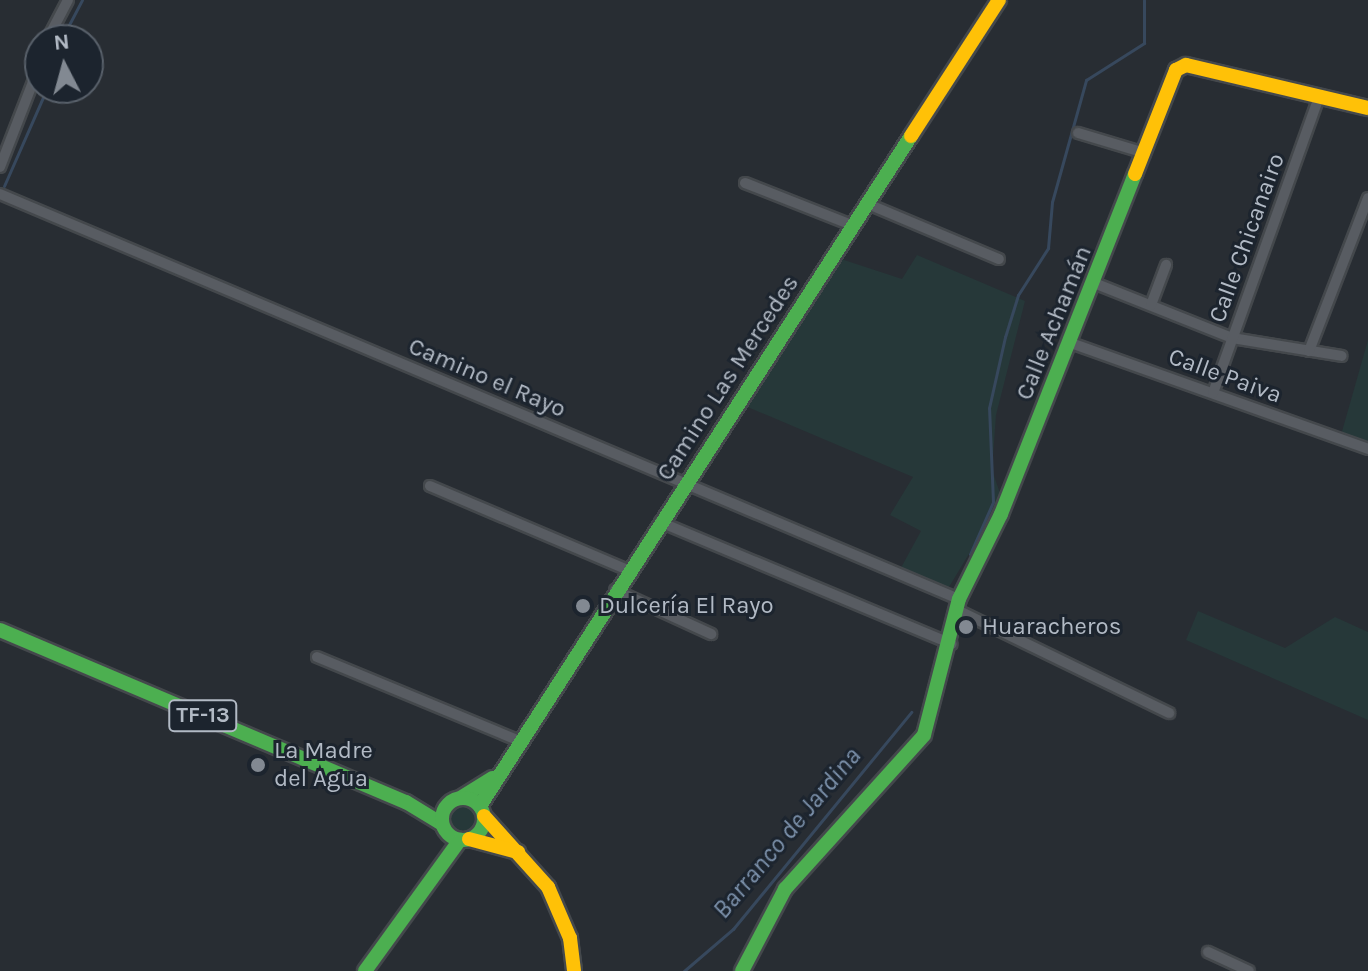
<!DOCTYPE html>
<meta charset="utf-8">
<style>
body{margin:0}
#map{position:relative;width:1368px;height:971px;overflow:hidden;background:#282d33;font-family:Karla,sans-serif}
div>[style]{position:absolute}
.green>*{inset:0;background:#263839}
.round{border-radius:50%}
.stream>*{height:3px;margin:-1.5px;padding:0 1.5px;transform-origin:1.5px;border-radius:1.5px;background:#37485d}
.roads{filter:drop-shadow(2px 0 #44484c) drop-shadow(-2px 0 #44484c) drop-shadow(0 2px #44484c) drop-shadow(0 -2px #44484c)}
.street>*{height:10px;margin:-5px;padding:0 5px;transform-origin:5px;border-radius:5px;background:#585c62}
.fast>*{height:14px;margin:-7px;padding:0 7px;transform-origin:7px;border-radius:7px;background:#4caf50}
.fast>.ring{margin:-7px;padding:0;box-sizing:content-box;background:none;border:14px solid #4caf50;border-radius:50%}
.slow>*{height:14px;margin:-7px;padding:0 7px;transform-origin:7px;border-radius:7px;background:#ffc107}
.dots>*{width:22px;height:22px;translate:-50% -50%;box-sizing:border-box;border:4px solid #1c242e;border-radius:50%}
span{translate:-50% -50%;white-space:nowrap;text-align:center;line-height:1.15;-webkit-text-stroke:6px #1c242e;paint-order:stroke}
.shield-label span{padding:2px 6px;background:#1c242e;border:2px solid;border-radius:6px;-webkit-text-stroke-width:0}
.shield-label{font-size:22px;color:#b2bac5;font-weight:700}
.street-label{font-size:24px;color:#b2bac5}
.poi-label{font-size:24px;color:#b2bac5}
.left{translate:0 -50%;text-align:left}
.water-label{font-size:26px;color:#7c91ab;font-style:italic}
.north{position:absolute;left:24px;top:24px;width:80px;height:80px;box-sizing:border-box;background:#1c242e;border:2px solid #58606a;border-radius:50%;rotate:354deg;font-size:22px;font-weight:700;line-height:32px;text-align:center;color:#b2bac5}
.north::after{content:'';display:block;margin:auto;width:28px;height:36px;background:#828992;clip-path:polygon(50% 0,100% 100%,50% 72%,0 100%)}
</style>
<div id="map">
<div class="green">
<div style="clip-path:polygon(917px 255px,1025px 301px,996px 415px,992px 470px,1002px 499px,943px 597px,896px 577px,921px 531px,890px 515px,913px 477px,743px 405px,838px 258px,902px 279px)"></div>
<div style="clip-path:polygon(1368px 340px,1368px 454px,1339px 442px)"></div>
<div style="clip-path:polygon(1198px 611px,1285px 648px,1335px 617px,1368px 632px,1368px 720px,1186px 640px)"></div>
<div class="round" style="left:450px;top:806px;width:28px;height:28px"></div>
</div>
<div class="stream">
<div style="left:61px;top:40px;width:45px;rotate:-62.3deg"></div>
<div style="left:4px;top:186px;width:107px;rotate:-66.3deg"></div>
<div style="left:970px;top:554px;width:57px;rotate:-66.1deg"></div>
<div style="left:993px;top:502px;width:94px;rotate:-92.4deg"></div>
<div style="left:989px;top:408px;width:73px;rotate:-77.3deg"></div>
<div style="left:1005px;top:337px;width:44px;rotate:-72.8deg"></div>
<div style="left:1018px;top:295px;width:56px;rotate:-57.4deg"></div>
<div style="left:1048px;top:248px;width:46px;rotate:-85deg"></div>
<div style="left:1052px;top:202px;width:127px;rotate:-74.4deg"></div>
<div style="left:1086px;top:80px;width:69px;rotate:-32.5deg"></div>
<div style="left:1144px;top:43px;width:43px;rotate:-90deg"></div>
<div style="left:684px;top:971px;width:65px;rotate:-40.6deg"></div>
<div style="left:733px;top:929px;width:281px;rotate:-50.6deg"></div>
</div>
<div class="roads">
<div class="street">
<div style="left:47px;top:40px;width:45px;rotate:-62.3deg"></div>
<div style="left:1078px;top:133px;width:70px;rotate:16.6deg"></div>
<div style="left:0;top:167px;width:110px;rotate:-68.8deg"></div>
<div style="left:745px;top:183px;width:117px;rotate:21.5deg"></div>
<div style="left:0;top:194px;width:1041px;rotate:22.9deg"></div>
<div style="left:868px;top:204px;width:142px;rotate:22.8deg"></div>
<div style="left:1094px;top:283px;width:149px;rotate:21.7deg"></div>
<div style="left:1232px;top:338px;width:111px;rotate:9.3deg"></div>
<div style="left:1151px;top:305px;width:43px;rotate:-69.4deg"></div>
<div style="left:1068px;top:342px;width:319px;rotate:19.6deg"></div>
<div style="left:1309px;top:351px;width:164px;rotate:-68.9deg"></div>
<div style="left:1213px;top:393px;width:314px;rotate:-70.3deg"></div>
<div style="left:430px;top:486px;width:215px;rotate:23deg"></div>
<div style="left:660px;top:522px;width:316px;rotate:22.7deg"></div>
<div style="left:615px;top:590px;width:106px;rotate:24.6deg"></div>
<div style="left:957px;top:610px;width:236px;rotate:25.9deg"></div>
<div style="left:317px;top:657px;width:217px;rotate:22.5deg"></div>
<div style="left:1208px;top:952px;width:45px;rotate:24.9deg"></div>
</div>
<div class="fast">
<div style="left:0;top:630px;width:441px;rotate:23deg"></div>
<div style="left:406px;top:802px;width:42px;rotate:31.4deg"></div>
<div style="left:462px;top:797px;width:36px;rotate:-32deg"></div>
<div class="ring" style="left:442px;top:798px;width:28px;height:28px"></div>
<div style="left:480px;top:806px;width:797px;rotate:-57.25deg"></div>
<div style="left:365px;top:971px;width:162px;rotate:-54.1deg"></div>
<div style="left:742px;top:971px;width:93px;rotate:-62.3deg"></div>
<div style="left:785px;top:889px;width:207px;rotate:-47.9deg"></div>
<div style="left:924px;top:735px;width:140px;rotate:-75.6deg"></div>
<div style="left:959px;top:599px;width:95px;rotate:-63.7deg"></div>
<div style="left:1001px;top:514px;width:365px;rotate:-68.5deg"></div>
</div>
<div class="slow">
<div style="left:911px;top:136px;width:162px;rotate:-57.1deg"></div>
<div style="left:1135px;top:174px;width:112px;rotate:-68.5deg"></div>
<div style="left:1176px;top:70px;width:11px;rotate:-27deg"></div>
<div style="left:1186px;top:65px;width:187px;rotate:13.3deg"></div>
<div style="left:484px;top:816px;width:96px;rotate:48deg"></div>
<div style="left:548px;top:887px;width:56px;rotate:66.7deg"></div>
<div style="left:570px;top:938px;width:33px;rotate:83deg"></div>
<div style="left:469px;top:839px;width:51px;rotate:14.9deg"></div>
</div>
</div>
<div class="dots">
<div style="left:583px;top:606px;background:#828992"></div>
<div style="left:966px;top:627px;background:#828992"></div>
<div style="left:258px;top:765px;background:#828992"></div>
</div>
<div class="shield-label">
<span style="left:203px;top:716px">TF-13</span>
</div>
<div class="street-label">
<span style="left:1247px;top:238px;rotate:-70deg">Calle Chicanairo</span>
<span style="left:1054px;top:323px;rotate:-68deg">Calle Achamán</span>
<span style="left:1225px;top:376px;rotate:20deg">Calle Paiva</span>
<span style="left:487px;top:378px;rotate:23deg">Camino el Rayo</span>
<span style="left:728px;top:378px;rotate:-57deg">Camino Las Mercedes</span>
</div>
<div class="poi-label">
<span class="left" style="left:599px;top:606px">Dulcería El Rayo</span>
<span class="left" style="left:982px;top:627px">Huaracheros</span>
<span class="left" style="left:274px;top:765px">La Madre<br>del Agua</span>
</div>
<div class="water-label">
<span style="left:787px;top:833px;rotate:-50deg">Barranco de Jardina</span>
</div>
<div class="north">N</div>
</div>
